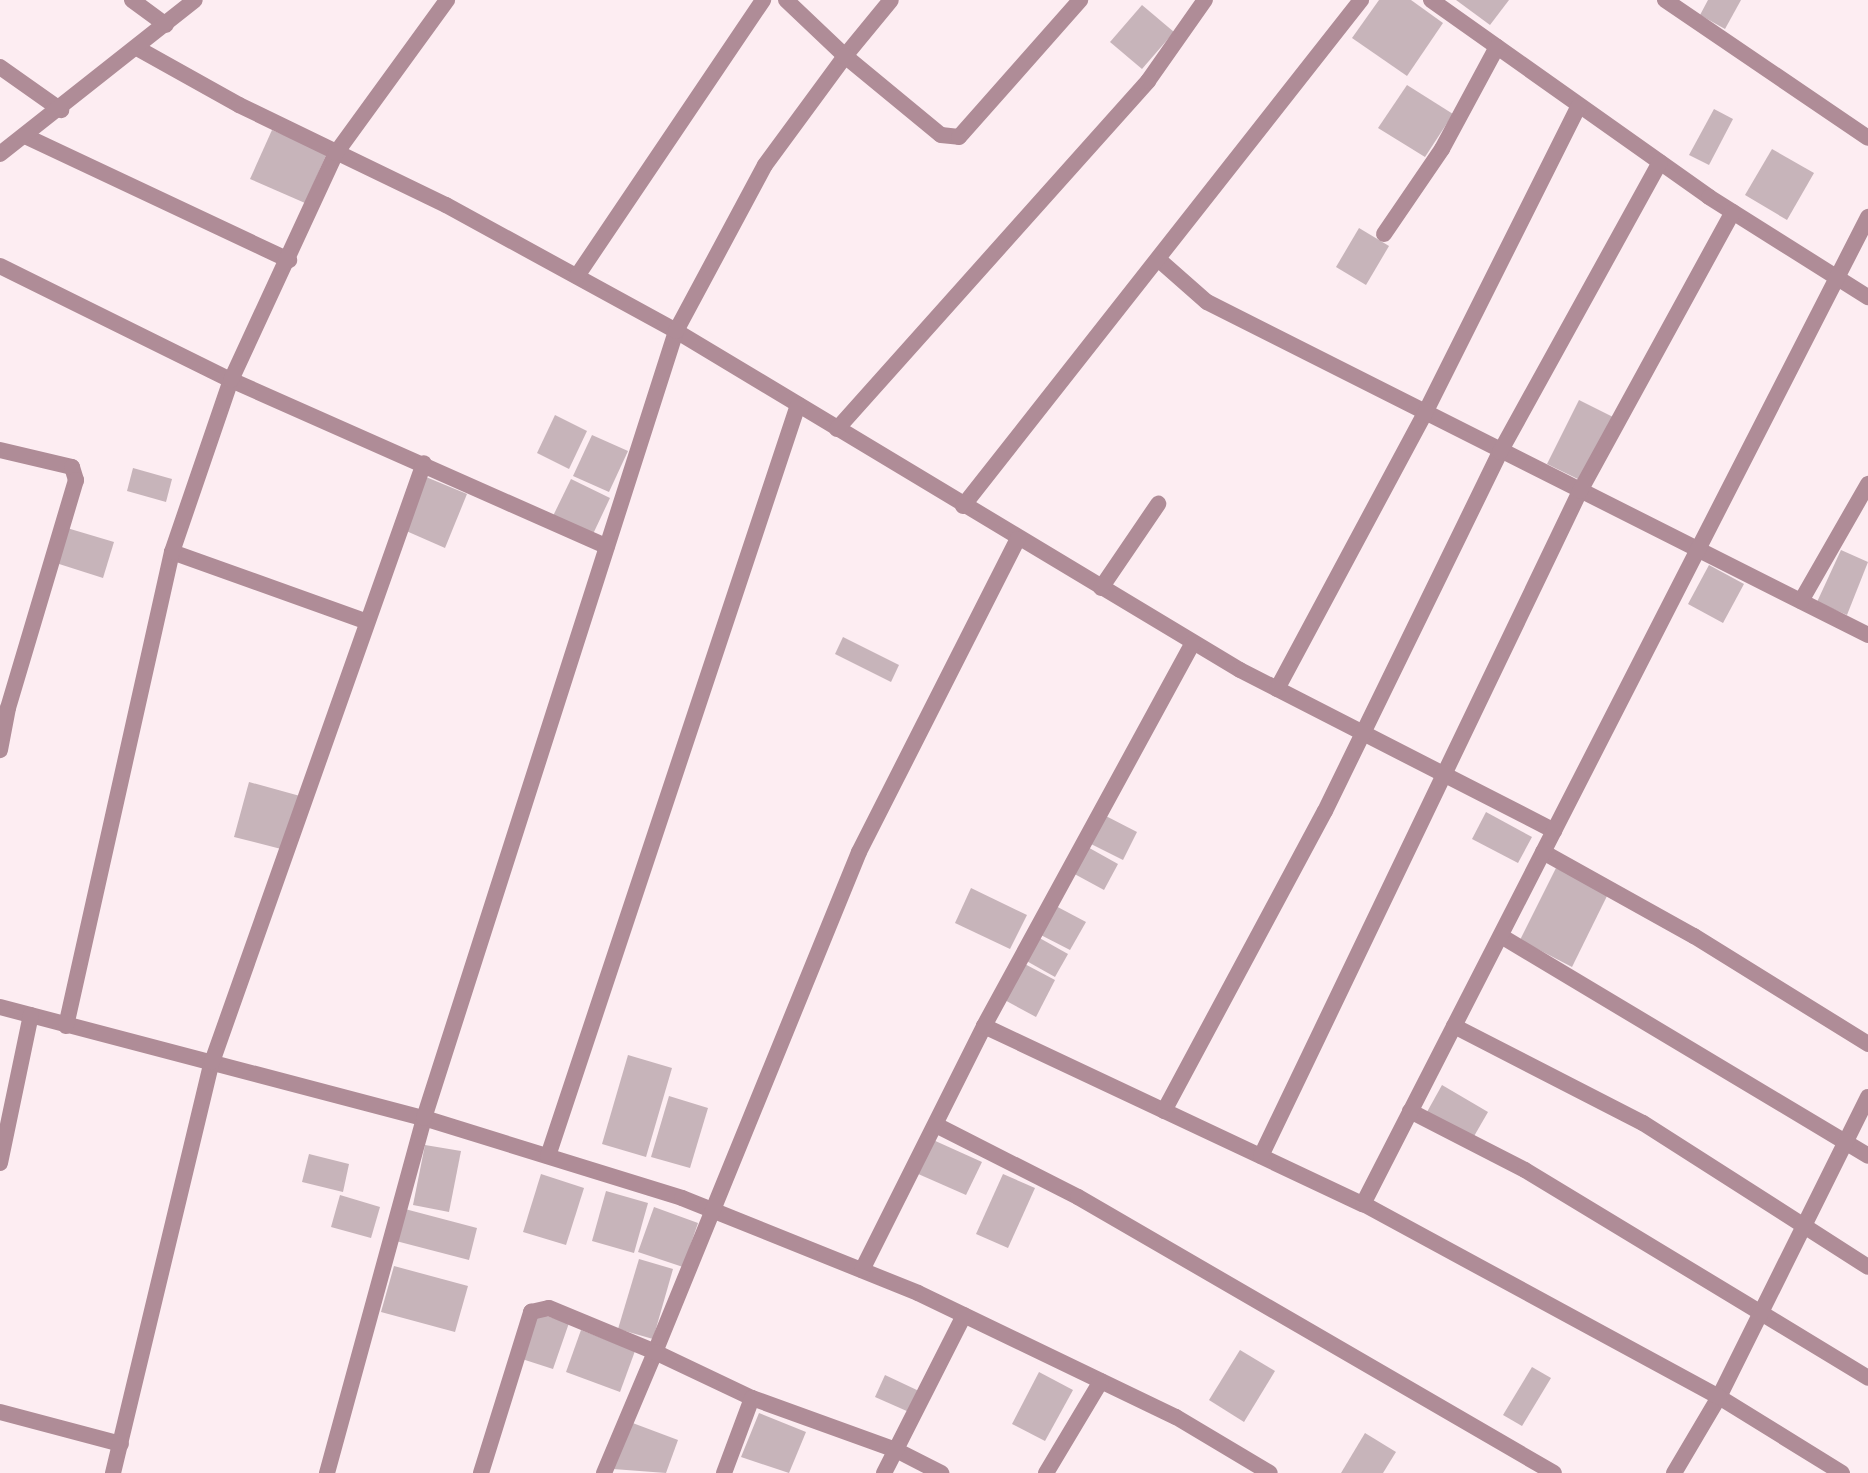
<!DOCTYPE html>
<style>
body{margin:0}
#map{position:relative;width:1868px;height:1473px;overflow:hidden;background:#fdedf2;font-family:"Roboto Condensed",sans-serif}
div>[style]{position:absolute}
.building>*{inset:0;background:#c7b4ba}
.street>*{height:16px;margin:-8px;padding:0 8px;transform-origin:8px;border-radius:8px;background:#af8c97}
span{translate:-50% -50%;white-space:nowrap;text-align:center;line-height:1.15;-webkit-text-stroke:8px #fff;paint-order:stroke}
</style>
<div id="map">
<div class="building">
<div style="clip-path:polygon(1379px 0,1411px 0,1443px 23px,1407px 76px,1352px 38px)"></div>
<div style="clip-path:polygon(1456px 0,1509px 0,1490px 25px)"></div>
<div style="clip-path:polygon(1708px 0,1741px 0,1725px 29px,1700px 15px)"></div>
<div style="clip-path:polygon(1142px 5px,1174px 32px,1142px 69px,1110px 42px)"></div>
<div style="clip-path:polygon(1407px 85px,1453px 114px,1425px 157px,1378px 128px)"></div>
<div style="clip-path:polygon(1714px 109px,1733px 119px,1709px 165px,1689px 155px)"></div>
<div style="clip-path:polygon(272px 130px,327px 153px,305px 203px,250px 179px)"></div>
<div style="clip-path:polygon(1772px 149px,1814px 173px,1787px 220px,1745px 195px)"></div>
<div style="clip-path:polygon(1359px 228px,1389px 246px,1366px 285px,1336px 267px)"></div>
<div style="clip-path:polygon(1579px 400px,1615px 418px,1584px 482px,1547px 464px)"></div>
<div style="clip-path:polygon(555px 415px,587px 431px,569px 469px,537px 453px)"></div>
<div style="clip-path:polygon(592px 435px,628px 451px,609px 492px,573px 476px)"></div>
<div style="clip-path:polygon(133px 468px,172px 479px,166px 502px,127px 491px)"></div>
<div style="clip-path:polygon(426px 477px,467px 494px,445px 548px,404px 530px)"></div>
<div style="clip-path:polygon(571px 479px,610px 498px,593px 534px,553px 516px)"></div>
<div style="clip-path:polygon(67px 528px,114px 542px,103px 578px,56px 563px)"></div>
<div style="clip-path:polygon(1841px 550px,1868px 562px,1847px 615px,1817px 602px)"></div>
<div style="clip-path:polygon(1709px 565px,1744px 584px,1723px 623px,1688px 604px)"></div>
<div style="clip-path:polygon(843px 637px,899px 665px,891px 682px,835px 654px)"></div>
<div style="clip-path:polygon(249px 782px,300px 796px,285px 850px,234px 837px)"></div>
<div style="clip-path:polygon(1486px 812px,1532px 837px,1518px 863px,1472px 839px)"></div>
<div style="clip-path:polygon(1102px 814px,1137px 832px,1123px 860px,1087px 842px)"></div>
<div style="clip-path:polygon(1084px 845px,1118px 864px,1104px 890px,1069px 871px)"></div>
<div style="clip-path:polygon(1556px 868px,1608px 894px,1572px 967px,1520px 940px)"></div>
<div style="clip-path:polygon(971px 888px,1027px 915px,1010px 949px,955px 923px)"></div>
<div style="clip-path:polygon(1052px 904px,1086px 922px,1070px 950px,1037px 933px)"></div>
<div style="clip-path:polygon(1036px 936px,1068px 954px,1055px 977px,1023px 959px)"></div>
<div style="clip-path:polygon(1021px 962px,1055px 980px,1036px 1017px,1001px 998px)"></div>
<div style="clip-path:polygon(628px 1055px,672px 1068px,646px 1157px,602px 1144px)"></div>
<div style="clip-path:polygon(1442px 1085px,1488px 1112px,1473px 1138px,1427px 1112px)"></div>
<div style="clip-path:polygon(669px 1096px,708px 1108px,690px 1168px,651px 1157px)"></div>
<div style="clip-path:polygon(931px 1139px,982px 1162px,966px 1195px,916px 1173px)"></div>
<div style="clip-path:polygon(425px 1145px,461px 1151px,449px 1212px,413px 1205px)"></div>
<div style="clip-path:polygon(309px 1154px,349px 1164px,343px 1192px,302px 1182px)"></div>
<div style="clip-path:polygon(541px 1174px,584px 1188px,566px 1245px,523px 1232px)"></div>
<div style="clip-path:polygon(1003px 1174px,1035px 1188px,1008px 1248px,976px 1234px)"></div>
<div style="clip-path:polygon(606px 1191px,648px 1203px,634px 1253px,592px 1241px)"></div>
<div style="clip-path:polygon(340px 1195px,380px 1207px,371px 1238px,331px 1227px)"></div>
<div style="clip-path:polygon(654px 1207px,698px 1223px,683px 1267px,638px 1252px)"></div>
<div style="clip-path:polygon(405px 1209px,477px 1228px,469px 1260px,396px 1241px)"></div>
<div style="clip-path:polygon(639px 1259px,673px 1269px,653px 1339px,618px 1329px)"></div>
<div style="clip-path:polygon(394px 1266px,468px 1286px,455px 1332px,381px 1312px)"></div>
<div style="clip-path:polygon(537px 1313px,569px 1323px,553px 1369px,522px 1359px)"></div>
<div style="clip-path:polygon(581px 1330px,635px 1351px,620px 1392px,566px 1372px)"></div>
<div style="clip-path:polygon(1240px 1350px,1275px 1371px,1244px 1422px,1209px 1400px)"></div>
<div style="clip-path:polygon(1532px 1367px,1551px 1378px,1522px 1426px,1503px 1415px)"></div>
<div style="clip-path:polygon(1039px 1372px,1073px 1390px,1045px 1441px,1012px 1424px)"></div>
<div style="clip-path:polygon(885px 1375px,919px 1391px,909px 1412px,875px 1397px)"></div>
<div style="clip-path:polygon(759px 1413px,806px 1432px,789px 1473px,741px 1457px)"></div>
<div style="clip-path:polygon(630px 1422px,678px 1440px,666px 1473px,613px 1469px)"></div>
<div style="clip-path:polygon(1365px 1433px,1396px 1452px,1383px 1473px,1341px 1473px)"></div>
</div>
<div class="street">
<div style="left:132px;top:0;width:42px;rotate:36.3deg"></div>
<div style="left:786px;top:0;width:81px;rotate:43.5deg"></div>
<div style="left:845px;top:56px;width:72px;rotate:-50.6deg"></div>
<div style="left:1431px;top:0;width:341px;rotate:35.3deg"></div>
<div style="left:1709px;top:197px;width:188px;rotate:32.2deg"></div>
<div style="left:1665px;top:0;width:245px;rotate:34.2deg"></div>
<div style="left:137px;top:48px;width:117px;rotate:29.2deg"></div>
<div style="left:239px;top:105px;width:230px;rotate:25.8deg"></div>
<div style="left:446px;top:205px;width:262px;rotate:28.7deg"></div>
<div style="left:676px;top:331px;width:658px;rotate:31.01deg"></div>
<div style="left:1240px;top:670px;width:353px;rotate:27.1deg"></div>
<div style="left:0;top:67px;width:75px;rotate:35.2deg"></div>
<div style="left:25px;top:136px;width:292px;rotate:25.2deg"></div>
<div style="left:0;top:154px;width:248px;rotate:-38.3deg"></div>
<div style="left:1384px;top:234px;width:103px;rotate:-55.7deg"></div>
<div style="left:1442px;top:149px;width:116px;rotate:-61.7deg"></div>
<div style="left:1158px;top:259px;width:65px;rotate:41.3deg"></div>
<div style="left:1207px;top:302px;width:740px;rotate:26.74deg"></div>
<div style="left:0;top:266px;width:258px;rotate:26.3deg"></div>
<div style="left:231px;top:380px;width:411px;rotate:23.9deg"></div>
<div style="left:577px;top:276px;width:333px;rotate:-56deg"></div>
<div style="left:837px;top:429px;width:467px;rotate:-48.2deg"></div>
<div style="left:1148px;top:81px;width:99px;rotate:-54.9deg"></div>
<div style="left:0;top:450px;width:74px;rotate:13.3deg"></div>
<div style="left:72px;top:467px;width:14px;rotate:73deg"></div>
<div style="left:76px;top:480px;width:238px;rotate:106.6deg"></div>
<div style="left:8px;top:708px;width:43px;rotate:100.8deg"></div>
<div style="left:963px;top:506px;width:644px;rotate:-51.81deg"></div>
<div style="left:172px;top:552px;width:207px;rotate:19.7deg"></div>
<div style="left:1101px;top:588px;width:102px;rotate:-55.8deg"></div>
<div style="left:1801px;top:601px;width:135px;rotate:-60.2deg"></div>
<div style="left:1277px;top:689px;width:311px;rotate:-61.8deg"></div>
<div style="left:1424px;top:415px;width:346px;rotate:-63.4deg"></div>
<div style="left:1543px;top:852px;width:173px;rotate:29.1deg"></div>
<div style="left:1694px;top:936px;width:205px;rotate:31.8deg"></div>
<div style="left:1501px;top:936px;width:428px;rotate:30.9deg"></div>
<div style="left:0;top:1007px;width:438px;rotate:14.7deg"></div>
<div style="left:424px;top:1118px;width:270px;rotate:17.2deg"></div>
<div style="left:682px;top:1198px;width:254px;rotate:21.9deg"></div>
<div style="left:918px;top:1293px;width:286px;rotate:25.7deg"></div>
<div style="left:1176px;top:1417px;width:109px;rotate:30.8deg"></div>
<div style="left:66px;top:1026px;width:486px;rotate:-77.4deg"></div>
<div style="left:172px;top:552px;width:182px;rotate:-71.1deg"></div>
<div style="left:231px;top:380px;width:250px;rotate:-65.2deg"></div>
<div style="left:336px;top:153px;width:189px;rotate:-54deg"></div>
<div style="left:984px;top:1026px;width:419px;rotate:25.2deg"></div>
<div style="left:1454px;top:1026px;width:212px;rotate:27.2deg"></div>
<div style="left:1643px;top:1123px;width:267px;rotate:32.6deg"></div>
<div style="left:1164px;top:1111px;width:340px;rotate:-61.8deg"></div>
<div style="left:1325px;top:811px;width:399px;rotate:-64deg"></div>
<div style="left:1500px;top:452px;width:331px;rotate:-61.1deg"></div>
<div style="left:1410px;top:1111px;width:129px;rotate:27.2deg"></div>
<div style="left:1525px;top:1170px;width:401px;rotate:31.2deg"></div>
<div style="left:936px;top:1125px;width:159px;rotate:26.9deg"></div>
<div style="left:1078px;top:1197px;width:550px;rotate:30.11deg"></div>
<div style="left:548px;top:1156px;width:792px;rotate:-71.59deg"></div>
<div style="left:1261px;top:1156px;width:738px;rotate:-64.37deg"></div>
<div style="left:1580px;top:491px;width:318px;rotate:-61.3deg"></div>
<div style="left:0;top:1163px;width:151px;rotate:-78.2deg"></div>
<div style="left:862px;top:1270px;width:273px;rotate:-63.4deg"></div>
<div style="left:984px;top:1026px;width:436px;rotate:-61.4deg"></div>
<div style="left:0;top:1412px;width:125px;rotate:14.8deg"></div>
<div style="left:113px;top:1473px;width:423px;rotate:-76.5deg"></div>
<div style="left:212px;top:1062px;width:635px;rotate:-70.51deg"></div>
<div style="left:327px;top:1473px;width:368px;rotate:-74.7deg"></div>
<div style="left:424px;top:1118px;width:826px;rotate:-72.24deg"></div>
<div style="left:676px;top:331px;width:188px;rotate:-61.8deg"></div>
<div style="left:765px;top:165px;width:135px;rotate:-53.7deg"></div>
<div style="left:845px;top:56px;width:124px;rotate:39.5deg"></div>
<div style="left:941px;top:135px;width:18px;rotate:6deg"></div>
<div style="left:959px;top:137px;width:183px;rotate:-48.5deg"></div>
<div style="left:481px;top:1473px;width:169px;rotate:-72.7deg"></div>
<div style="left:531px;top:1312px;width:18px;rotate:-13deg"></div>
<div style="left:549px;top:1308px;width:115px;rotate:22.5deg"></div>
<div style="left:655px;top:1352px;width:540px;rotate:-67.8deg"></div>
<div style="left:859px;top:852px;width:351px;rotate:-63.1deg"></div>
<div style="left:604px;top:1473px;width:131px;rotate:-67.1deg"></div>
<div style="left:655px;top:1352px;width:107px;rotate:25.4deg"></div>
<div style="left:752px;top:1398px;width:153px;rotate:19.9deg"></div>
<div style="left:896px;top:1450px;width:51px;rotate:27.1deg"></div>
<div style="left:724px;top:1473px;width:80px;rotate:-69.5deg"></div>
<div style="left:884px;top:1473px;width:177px;rotate:-63.1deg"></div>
<div style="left:1046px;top:1473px;width:107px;rotate:-59.1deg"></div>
<div style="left:1674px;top:1473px;width:88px;rotate:-59.4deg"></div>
<div style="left:1719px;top:1397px;width:335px;rotate:-63.6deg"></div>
<div style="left:1842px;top:1473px;width:145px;rotate:-148.3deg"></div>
<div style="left:1719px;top:1397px;width:405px;rotate:-151.5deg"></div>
<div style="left:1363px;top:1204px;width:1109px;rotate:-62.9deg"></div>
</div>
</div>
